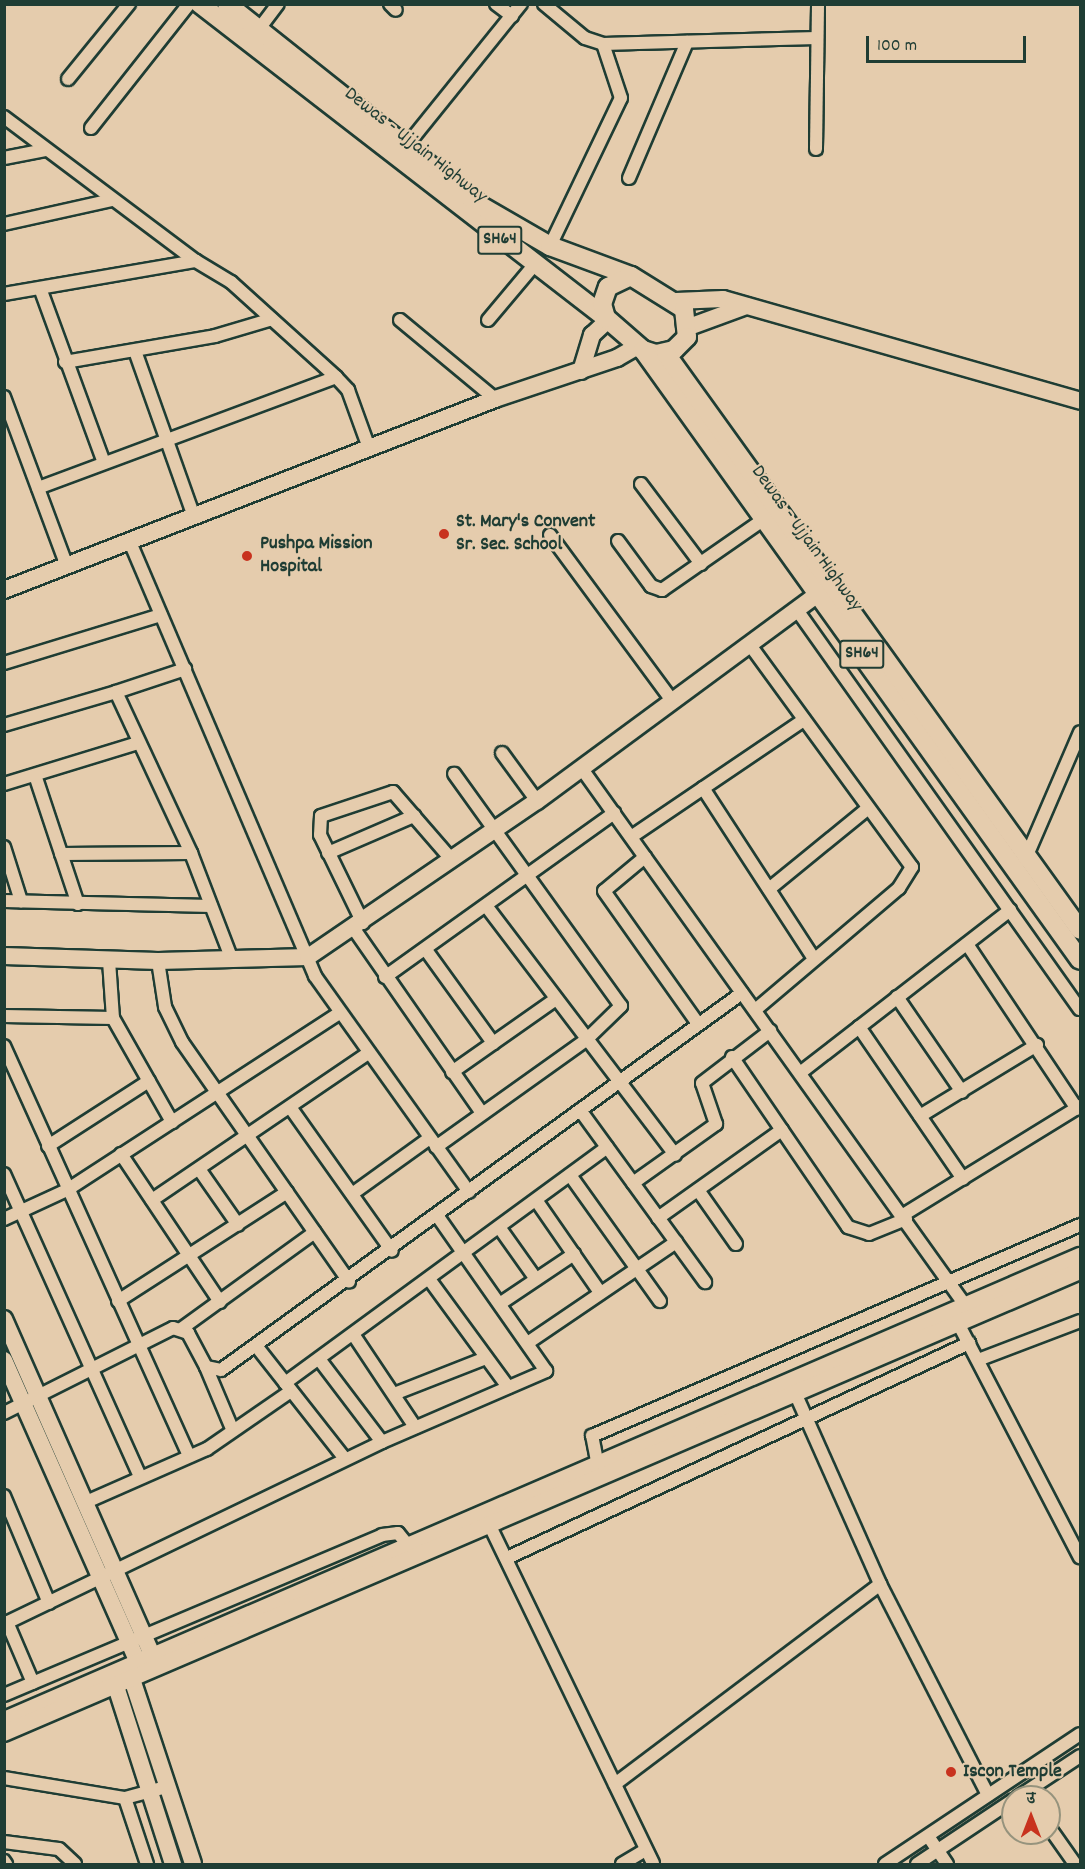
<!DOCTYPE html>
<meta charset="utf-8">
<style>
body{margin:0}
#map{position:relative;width:1085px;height:1869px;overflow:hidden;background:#e5ccad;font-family:Dekko,"Playpen Sans Deva",sans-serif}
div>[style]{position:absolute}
.roads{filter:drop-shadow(2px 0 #1f3d34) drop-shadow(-2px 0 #1f3d34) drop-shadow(0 2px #1f3d34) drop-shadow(0 -2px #1f3d34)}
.street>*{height:12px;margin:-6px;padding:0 6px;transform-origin:6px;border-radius:6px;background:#e5ccad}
.secondary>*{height:16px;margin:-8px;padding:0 8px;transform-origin:8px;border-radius:8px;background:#e5ccad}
.primary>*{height:18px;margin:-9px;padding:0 9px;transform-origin:9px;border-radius:9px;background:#e5ccad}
.dots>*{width:16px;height:16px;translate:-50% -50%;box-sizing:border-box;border:3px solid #e5ccad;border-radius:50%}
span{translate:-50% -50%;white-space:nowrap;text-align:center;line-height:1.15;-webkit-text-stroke:4.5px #e5ccad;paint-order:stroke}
.shield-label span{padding:2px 4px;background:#e5ccad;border:2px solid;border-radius:4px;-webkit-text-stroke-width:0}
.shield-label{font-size:18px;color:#1f3d34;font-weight:700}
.street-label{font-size:20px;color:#1f3d34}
.poi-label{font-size:20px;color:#1f3d34;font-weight:700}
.left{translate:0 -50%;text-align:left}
.frame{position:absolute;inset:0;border:6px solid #1f3d34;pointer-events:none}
.north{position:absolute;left:1001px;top:1785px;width:60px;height:60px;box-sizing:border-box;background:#e5ccad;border:2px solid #96937d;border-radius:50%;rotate:0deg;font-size:16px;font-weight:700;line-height:24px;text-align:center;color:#1f3d34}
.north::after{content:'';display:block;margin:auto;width:21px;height:27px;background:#c8321e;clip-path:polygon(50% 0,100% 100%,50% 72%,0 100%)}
.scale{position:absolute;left:866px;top:36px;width:160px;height:27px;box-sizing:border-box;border:3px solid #1f3d34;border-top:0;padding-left:8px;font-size:18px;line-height:21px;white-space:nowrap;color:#1f3d34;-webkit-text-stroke:4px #e5ccad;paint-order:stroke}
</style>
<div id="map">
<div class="roads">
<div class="street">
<div style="left:390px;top:4px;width:8px;rotate:45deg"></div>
<div style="left:496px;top:4px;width:20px;rotate:37deg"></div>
<div style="left:544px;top:4px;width:53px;rotate:39.7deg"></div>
<div style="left:585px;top:38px;width:19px;rotate:18deg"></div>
<div style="left:603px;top:44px;width:214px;rotate:-1.6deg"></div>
<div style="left:259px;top:29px;width:31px;rotate:-53deg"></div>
<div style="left:68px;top:79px;width:97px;rotate:-50.9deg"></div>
<div style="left:4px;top:117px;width:240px;rotate:36.9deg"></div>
<div style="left:91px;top:128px;width:158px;rotate:-51.7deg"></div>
<div style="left:816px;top:149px;width:145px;rotate:-89.2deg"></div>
<div style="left:403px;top:150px;width:188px;rotate:-51.1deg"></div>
<div style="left:4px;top:158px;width:42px;rotate:-11deg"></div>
<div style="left:629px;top:178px;width:148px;rotate:-66.9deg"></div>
<div style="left:4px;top:224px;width:111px;rotate:-12.5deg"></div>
<div style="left:550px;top:246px;width:164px;rotate:-64.4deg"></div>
<div style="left:621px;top:98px;width:57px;rotate:-108.4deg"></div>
<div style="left:40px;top:288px;width:186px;rotate:69.9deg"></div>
<div style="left:4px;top:294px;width:195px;rotate:-9.8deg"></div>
<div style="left:196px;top:261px;width:41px;rotate:31deg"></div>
<div style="left:231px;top:282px;width:142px;rotate:42.1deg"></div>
<div style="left:336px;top:377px;width:18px;rotate:47deg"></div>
<div style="left:348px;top:390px;width:62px;rotate:70.1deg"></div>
<div style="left:400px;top:320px;width:124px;rotate:39.7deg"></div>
<div style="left:488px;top:320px;width:73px;rotate:-50deg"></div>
<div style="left:135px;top:351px;width:176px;rotate:70.4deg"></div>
<div style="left:65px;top:362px;width:152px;rotate:-9.8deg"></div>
<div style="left:215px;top:336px;width:59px;rotate:-16.6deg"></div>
<div style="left:4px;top:397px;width:180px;rotate:69.6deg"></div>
<div style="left:641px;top:484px;width:100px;rotate:53.1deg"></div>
<div style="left:38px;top:488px;width:318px;rotate:-20.4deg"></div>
<div style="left:550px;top:535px;width:207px;rotate:53.6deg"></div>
<div style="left:618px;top:541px;width:56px;rotate:53.7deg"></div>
<div style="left:651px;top:586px;width:12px;rotate:20deg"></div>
<div style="left:662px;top:590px;width:124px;rotate:-34.8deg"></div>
<div style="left:130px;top:542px;width:472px;rotate:66.9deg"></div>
<div style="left:315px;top:976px;width:265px;rotate:54.5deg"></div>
<div style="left:797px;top:610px;width:489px;rotate:54.7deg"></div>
<div style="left:750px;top:645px;width:275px;rotate:53.9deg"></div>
<div style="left:912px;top:867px;width:25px;rotate:122deg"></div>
<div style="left:899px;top:888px;width:189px;rotate:139.7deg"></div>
<div style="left:4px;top:663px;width:164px;rotate:-17deg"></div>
<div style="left:116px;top:692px;width:73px;rotate:-18.4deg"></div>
<div style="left:4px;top:725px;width:117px;rotate:-16.4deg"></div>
<div style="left:116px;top:692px;width:178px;rotate:65deg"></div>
<div style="left:191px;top:853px;width:111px;rotate:69deg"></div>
<div style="left:502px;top:753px;width:59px;rotate:53.9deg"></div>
<div style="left:582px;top:769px;width:667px;rotate:54.45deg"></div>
<div style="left:35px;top:775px;width:136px;rotate:71.6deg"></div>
<div style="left:4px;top:784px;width:140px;rotate:-17deg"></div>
<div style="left:703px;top:788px;width:204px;rotate:57deg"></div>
<div style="left:631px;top:837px;width:209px;rotate:-34.1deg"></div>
<div style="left:4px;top:847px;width:57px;rotate:72.5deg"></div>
<div style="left:328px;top:853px;width:94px;rotate:-23.3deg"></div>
<div style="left:61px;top:854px;width:130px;rotate:-0.4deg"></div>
<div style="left:645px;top:857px;width:53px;rotate:140.3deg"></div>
<div style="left:604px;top:891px;width:163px;rotate:54.7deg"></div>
<div style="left:1025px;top:860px;width:139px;rotate:-66.7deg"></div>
<div style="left:769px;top:889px;width:127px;rotate:-39.2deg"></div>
<div style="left:4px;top:901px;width:207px;rotate:1.4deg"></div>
<div style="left:487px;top:907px;width:311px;rotate:52.8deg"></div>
<div style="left:363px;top:923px;width:98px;rotate:-116deg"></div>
<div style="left:320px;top:835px;width:19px;rotate:-87deg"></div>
<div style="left:321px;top:816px;width:76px;rotate:-18.4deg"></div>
<div style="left:393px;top:792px;width:90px;rotate:49.1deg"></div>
<div style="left:354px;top:929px;width:223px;rotate:55.2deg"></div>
<div style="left:967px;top:944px;width:198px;rotate:56.3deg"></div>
<div style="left:426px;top:950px;width:115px;rotate:54.2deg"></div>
<div style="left:158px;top:961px;width:47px;rotate:81.3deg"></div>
<div style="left:165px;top:1007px;width:39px;rotate:64deg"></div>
<div style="left:182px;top:1042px;width:292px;rotate:55.1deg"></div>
<div style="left:385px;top:977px;width:282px;rotate:-35.6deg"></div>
<div style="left:897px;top:997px;width:115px;rotate:55.6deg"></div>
<div style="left:4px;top:1016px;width:109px;rotate:1.1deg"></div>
<div style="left:113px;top:1018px;width:57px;rotate:-94deg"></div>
<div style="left:113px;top:1018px;width:120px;rotate:60.4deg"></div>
<div style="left:859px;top:1027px;width:184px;rotate:55.6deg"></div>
<div style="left:4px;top:1046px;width:450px;rotate:65.7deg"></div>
<div style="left:732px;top:1057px;width:206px;rotate:55.7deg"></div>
<div style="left:848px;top:1227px;width:22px;rotate:18deg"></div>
<div style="left:869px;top:1234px;width:40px;rotate:-22deg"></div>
<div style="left:452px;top:1072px;width:127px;rotate:-35.1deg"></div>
<div style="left:800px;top:1073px;width:266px;rotate:-37.8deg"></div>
<div style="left:290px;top:1107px;width:176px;rotate:54.7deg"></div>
<div style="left:580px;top:1110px;width:213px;rotate:54deg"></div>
<div style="left:920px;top:1116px;width:137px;rotate:-31.3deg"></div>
<div style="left:48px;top:1146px;width:120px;rotate:-32.8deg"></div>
<div style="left:436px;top:1147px;width:184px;rotate:-35.5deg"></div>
<div style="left:586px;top:1040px;width:49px;rotate:-44.2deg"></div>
<div style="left:621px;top:1006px;width:286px;rotate:-125.7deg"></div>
<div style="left:121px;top:1154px;width:178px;rotate:56.2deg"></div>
<div style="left:199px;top:1169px;width:68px;rotate:55.1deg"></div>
<div style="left:4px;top:1174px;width:332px;rotate:65.8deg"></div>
<div style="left:570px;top:1175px;width:155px;rotate:54.5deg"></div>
<div style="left:633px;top:1183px;width:102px;rotate:-35.4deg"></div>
<div style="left:716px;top:1124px;width:43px;rotate:-108.9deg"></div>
<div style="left:702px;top:1083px;width:86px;rotate:-37.4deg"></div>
<div style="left:698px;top:1190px;width:66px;rotate:54.9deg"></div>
<div style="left:352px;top:1194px;width:96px;rotate:-35.7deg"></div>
<div style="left:152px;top:1200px;width:260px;rotate:-34.2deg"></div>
<div style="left:536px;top:1200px;width:111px;rotate:55.3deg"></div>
<div style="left:903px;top:1215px;width:208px;rotate:-31.6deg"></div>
<div style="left:658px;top:1218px;width:152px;rotate:-35.4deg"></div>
<div style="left:4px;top:1219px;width:69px;rotate:-24.7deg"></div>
<div style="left:67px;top:1190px;width:323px;rotate:-33deg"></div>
<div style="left:499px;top:1227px;width:64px;rotate:54.6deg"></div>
<div style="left:429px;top:1279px;width:134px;rotate:53.8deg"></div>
<div style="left:118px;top:1301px;width:201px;rotate:-32.8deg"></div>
<div style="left:501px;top:1303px;width:88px;rotate:-33.9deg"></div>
<div style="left:959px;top:1325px;width:262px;rotate:62.5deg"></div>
<div style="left:181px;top:1329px;width:165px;rotate:-35.9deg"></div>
<div style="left:353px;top:1334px;width:112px;rotate:56.3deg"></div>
<div style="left:529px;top:1342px;width:178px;rotate:-34.2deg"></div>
<div style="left:257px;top:1347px;width:142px;rotate:51.8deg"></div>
<div style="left:319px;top:1359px;width:104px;rotate:52.8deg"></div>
<div style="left:978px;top:1360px;width:109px;rotate:-20.9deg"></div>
<div style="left:206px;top:1367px;width:69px;rotate:67.1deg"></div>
<div style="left:285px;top:1383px;width:399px;rotate:-36.2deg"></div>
<div style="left:394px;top:1394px;width:99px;rotate:-21.4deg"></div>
<div style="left:796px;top:1395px;width:207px;rotate:66deg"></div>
<div style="left:880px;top:1584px;width:237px;rotate:62.9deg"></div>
<div style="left:4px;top:1413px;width:189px;rotate:-26.7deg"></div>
<div style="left:173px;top:1328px;width:16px;rotate:18deg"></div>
<div style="left:188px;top:1333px;width:38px;rotate:62deg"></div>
<div style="left:206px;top:1367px;width:15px;rotate:11deg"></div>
<div style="left:221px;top:1370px;width:643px;rotate:-35.89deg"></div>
<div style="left:598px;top:1466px;width:31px;rotate:-101deg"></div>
<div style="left:592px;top:1436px;width:532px;rotate:-23.38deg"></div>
<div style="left:4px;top:1496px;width:116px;rotate:67.2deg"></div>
<div style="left:86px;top:1502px;width:132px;rotate:-23.7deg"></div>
<div style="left:207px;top:1449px;width:102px;rotate:-34.6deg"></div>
<div style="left:489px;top:1524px;width:377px;rotate:64.2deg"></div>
<div style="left:507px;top:1558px;width:510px;rotate:-24.96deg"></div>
<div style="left:7px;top:1622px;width:66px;rotate:66.9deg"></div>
<div style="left:4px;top:1624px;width:420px;rotate:-25.7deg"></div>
<div style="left:382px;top:1442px;width:179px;rotate:-23.4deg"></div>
<div style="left:546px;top:1371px;width:188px;rotate:-125deg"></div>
<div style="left:4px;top:1695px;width:410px;rotate:-22.9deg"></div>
<div style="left:382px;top:1535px;width:16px;rotate:-7deg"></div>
<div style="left:398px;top:1533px;width:22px;rotate:51deg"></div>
<div style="left:4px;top:1778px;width:123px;rotate:9.4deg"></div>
<div style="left:125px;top:1798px;width:42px;rotate:-15deg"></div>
<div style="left:615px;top:1784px;width:332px;rotate:-37deg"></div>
<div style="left:1018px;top:1797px;width:74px;rotate:-33.5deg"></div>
<div style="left:125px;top:1798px;width:70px;rotate:71.6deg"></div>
<div style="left:1049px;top:1827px;width:45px;rotate:54.9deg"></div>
<div style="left:928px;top:1836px;width:34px;rotate:56deg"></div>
<div style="left:4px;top:1842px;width:55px;rotate:7.3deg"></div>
<div style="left:59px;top:1849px;width:22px;rotate:43deg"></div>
<div style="left:4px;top:1861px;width:4px;rotate:56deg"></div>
<div style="left:622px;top:1864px;width:27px;rotate:-31deg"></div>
<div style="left:885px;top:1864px;width:234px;rotate:-33.7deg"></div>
<div style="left:917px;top:1864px;width:115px;rotate:-33.7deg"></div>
</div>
<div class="secondary">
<div style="left:676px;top:301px;width:47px;rotate:-2.4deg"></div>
<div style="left:723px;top:299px;width:371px;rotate:15.9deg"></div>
<div style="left:689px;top:327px;width:61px;rotate:-20.2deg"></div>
<div style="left:581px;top:371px;width:38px;rotate:-73deg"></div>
<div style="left:592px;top:335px;width:22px;rotate:-43deg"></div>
<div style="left:4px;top:590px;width:527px;rotate:-21.26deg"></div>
<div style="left:495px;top:399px;width:129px;rotate:-18.6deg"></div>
<div style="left:617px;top:358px;width:24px;rotate:-30deg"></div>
<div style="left:4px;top:956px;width:154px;rotate:1.9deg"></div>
<div style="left:158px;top:961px;width:150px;rotate:-1.5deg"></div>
<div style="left:308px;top:957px;width:277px;rotate:-34.3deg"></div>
<div style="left:537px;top:801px;width:363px;rotate:-36.4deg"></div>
<div style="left:4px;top:1319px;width:377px;rotate:66.2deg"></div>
<div style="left:4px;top:1360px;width:341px;rotate:66.1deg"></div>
<div style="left:128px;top:1667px;width:207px;rotate:71.7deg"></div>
<div style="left:112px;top:1674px;width:200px;rotate:72.2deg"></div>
<div style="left:4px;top:1720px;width:1172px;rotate:-23.33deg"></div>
<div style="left:4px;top:1733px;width:1171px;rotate:-23.24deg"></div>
</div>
<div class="primary">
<div style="left:200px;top:4px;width:513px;rotate:37.72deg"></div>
<div style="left:227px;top:4px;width:325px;rotate:38.5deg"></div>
<div style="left:481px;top:206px;width:80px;rotate:30.1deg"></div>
<div style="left:550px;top:246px;width:86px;rotate:20.3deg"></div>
<div style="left:631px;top:276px;width:62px;rotate:31.9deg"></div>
<div style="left:684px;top:309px;width:28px;rotate:84deg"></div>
<div style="left:687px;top:337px;width:18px;rotate:135deg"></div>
<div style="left:674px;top:350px;width:18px;rotate:167deg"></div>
<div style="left:656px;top:354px;width:14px;rotate:-163deg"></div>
<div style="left:643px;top:350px;width:49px;rotate:-139.1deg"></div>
<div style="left:606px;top:318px;width:15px;rotate:-106deg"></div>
<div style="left:602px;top:304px;width:18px;rotate:-71deg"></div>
<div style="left:608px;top:287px;width:25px;rotate:-26deg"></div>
<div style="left:643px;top:350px;width:750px;rotate:54.38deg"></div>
<div style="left:666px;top:354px;width:709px;rotate:54.29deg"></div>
</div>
</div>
<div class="dots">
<div style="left:444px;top:534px;background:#c8321e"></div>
<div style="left:247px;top:556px;background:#c8321e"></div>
<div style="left:951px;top:1772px;background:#c8321e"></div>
</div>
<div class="shield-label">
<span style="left:500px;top:240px">SH64</span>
<span style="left:862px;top:654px">SH64</span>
</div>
<div class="street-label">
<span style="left:415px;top:146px;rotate:38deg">Dewas - Ujjain Highway</span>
<span style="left:806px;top:539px;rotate:54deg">Dewas - Ujjain Highway</span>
</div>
<div class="poi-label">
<span class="left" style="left:456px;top:534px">St. Mary's Convent<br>Sr. Sec. School</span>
<span class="left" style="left:260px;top:556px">Pushpa Mission<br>Hospital</span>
<span class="left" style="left:963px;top:1772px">Iscon Temple</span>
</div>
<div class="frame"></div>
<div class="north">उ</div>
<div class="scale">100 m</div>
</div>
